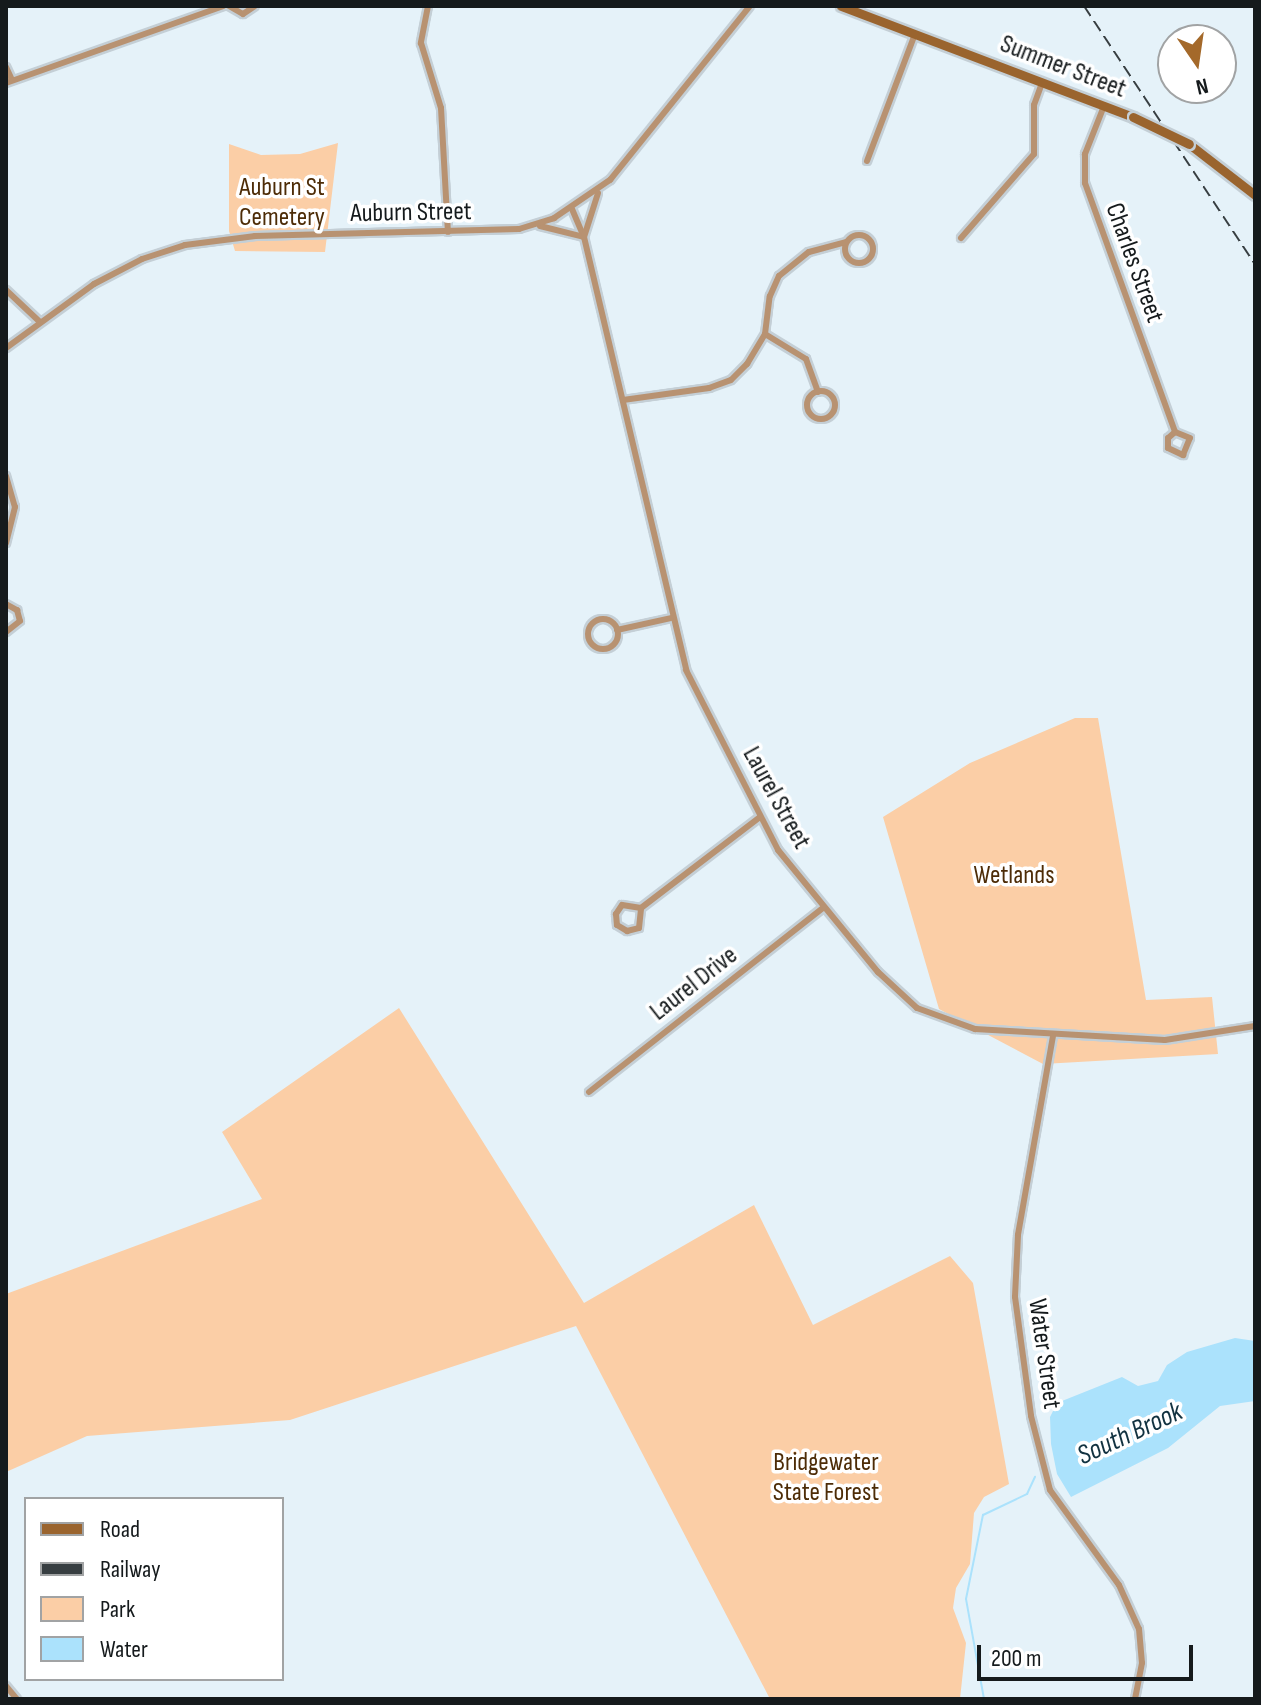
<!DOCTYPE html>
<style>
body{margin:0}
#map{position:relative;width:1261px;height:1705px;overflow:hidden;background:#e5f2f9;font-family:"Sofia Sans Condensed",sans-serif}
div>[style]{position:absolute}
.green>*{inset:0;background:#fbcea6}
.water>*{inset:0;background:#abe2fc}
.stream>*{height:2px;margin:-1px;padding:0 1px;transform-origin:1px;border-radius:1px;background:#abe2fc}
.roads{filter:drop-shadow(2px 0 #c4cfd6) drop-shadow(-2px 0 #c4cfd6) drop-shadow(0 2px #c4cfd6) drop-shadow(0 -2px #c4cfd6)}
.street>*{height:6px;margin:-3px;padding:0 3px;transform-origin:3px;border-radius:3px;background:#b89271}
.street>.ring{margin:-3px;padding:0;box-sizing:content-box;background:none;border:6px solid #b89271;border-radius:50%}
.secondary>*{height:9px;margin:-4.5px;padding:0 4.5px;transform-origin:4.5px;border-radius:4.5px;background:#9a642e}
.rail>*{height:2px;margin-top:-1px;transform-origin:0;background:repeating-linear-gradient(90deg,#373e41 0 12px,transparent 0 18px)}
.bridges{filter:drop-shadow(2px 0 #c4cfd6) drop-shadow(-2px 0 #c4cfd6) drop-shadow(0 2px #c4cfd6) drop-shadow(0 -2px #c4cfd6)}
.secondary-bridge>*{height:9px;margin:-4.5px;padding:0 4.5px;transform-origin:4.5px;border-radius:4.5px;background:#9a642e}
span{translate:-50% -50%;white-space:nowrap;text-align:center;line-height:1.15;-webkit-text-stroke:7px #fff;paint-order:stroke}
.street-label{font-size:26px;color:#151a1c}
.park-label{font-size:26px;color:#4d2c07}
.water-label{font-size:28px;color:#123240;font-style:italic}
.frame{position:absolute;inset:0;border:8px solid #151a1c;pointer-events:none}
.legend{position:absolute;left:24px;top:1497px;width:260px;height:184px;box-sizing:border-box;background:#fff;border:2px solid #a1a3a4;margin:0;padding:10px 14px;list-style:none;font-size:24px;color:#151a1c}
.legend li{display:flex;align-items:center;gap:16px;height:40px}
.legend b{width:40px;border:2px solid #a1a3a4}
.north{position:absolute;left:1157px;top:24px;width:80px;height:80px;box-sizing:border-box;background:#fff;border:2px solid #a1a3a4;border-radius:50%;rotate:167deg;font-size:22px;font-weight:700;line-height:32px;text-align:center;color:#151a1c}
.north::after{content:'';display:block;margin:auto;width:28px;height:36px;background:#a4692a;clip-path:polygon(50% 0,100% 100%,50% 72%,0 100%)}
.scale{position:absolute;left:977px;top:1645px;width:216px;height:36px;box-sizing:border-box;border:4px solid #151a1c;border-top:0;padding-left:10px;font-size:24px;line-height:28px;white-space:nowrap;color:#151a1c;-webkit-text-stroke:6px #fff;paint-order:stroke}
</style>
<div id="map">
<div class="green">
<div style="clip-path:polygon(338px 143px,325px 252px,235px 251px,229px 231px,229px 144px,261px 155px,300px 154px)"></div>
<div style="clip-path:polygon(1075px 718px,1098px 718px,1146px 1000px,1212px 997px,1218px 1054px,1043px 1064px,939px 1009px,883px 817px,970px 763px)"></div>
<div style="clip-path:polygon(399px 1008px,584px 1303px,754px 1205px,813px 1325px,950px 1256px,973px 1283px,1009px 1484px,984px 1497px,974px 1513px,970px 1564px,956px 1588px,953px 1608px,966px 1643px,960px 1699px,770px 1699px,576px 1326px,290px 1420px,87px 1436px,6px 1472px,6px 1294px,262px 1199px,222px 1132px)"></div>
</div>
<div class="water">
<div style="clip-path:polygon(1235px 1338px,1255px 1341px,1255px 1401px,1220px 1406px,1168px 1448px,1071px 1497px,1057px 1474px,1051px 1444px,1050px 1417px,1057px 1403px,1122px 1377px,1138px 1386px,1158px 1381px,1167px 1365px,1187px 1352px)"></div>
</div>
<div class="stream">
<div style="left:984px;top:1699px;width:102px;rotate:-100.2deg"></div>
<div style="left:966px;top:1599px;width:86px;rotate:-78.6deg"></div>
<div style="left:983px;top:1515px;width:49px;rotate:-25.5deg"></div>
<div style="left:1027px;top:1494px;width:19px;rotate:-65deg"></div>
</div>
<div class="roads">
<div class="street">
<div style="left:229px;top:6px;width:16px;rotate:30deg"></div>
<div style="left:243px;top:14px;width:14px;rotate:-34deg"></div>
<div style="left:428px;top:6px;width:38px;rotate:101deg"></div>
<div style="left:421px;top:43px;width:68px;rotate:72.9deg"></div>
<div style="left:441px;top:108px;width:124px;rotate:86.8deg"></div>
<div style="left:6px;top:67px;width:14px;rotate:65deg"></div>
<div style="left:6px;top:83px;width:230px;rotate:-19.5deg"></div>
<div style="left:1104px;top:106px;width:52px;rotate:111.6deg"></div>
<div style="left:1085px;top:154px;width:29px;rotate:90deg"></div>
<div style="left:1085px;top:183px;width:265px;rotate:70.1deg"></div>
<div style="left:1175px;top:432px;width:9px;rotate:139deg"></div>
<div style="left:1168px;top:438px;width:10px;rotate:90deg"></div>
<div style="left:1168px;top:448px;width:17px;rotate:25deg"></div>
<div style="left:1183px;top:455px;width:18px;rotate:-68deg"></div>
<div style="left:1190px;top:438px;width:16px;rotate:-158deg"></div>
<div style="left:867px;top:161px;width:136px;rotate:-69.3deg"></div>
<div style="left:572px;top:209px;width:30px;rotate:67deg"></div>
<div style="left:584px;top:237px;width:445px;rotate:76.7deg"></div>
<div style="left:686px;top:670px;width:202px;rotate:62.9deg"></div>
<div style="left:778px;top:850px;width:158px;rotate:50.7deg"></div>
<div style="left:878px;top:972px;width:53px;rotate:42.7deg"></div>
<div style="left:917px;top:1008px;width:62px;rotate:19.9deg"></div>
<div style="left:975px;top:1029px;width:190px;rotate:3.3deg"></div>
<div style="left:1165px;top:1040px;width:91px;rotate:-8.8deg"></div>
<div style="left:540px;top:226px;width:45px;rotate:14deg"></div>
<div style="left:584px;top:237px;width:46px;rotate:-72.3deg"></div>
<div class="ring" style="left:845px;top:235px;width:22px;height:22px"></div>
<div style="left:961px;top:238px;width:111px;rotate:-49deg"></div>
<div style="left:1034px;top:154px;width:49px;rotate:-90deg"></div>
<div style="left:1034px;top:105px;width:23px;rotate:-70deg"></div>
<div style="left:6px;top:290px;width:47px;rotate:43.3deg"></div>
<div style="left:765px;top:334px;width:48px;rotate:31.4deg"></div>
<div style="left:806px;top:359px;width:35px;rotate:70deg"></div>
<div style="left:6px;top:348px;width:109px;rotate:-36deg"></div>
<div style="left:94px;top:284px;width:54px;rotate:-27.5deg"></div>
<div style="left:142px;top:259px;width:45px;rotate:-18deg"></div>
<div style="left:185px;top:245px;width:71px;rotate:-7.3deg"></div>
<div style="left:255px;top:236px;width:264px;rotate:-1.5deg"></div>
<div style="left:519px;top:229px;width:37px;rotate:-17deg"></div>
<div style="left:554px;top:218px;width:68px;rotate:-34.2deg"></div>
<div style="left:610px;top:180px;width:223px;rotate:-51.2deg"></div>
<div class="ring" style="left:807px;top:391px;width:22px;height:22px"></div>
<div style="left:623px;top:400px;width:87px;rotate:-7.9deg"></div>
<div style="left:709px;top:388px;width:23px;rotate:-20deg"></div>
<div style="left:731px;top:380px;width:23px;rotate:-45deg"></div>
<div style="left:747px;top:364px;width:35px;rotate:-59deg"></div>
<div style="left:765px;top:334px;width:38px;rotate:-83deg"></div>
<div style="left:770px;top:296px;width:22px;rotate:-66deg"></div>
<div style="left:779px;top:276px;width:38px;rotate:-39deg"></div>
<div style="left:809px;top:252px;width:38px;rotate:-15deg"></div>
<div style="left:6px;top:476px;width:32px;rotate:74deg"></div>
<div style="left:15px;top:507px;width:37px;rotate:104deg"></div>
<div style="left:6px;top:604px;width:13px;rotate:29deg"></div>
<div style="left:17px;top:610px;width:11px;rotate:75deg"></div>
<div style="left:20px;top:621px;width:18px;rotate:142deg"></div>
<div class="ring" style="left:588px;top:619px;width:24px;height:24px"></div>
<div style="left:617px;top:630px;width:55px;rotate:-12.5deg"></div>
<div style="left:641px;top:908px;width:19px;rotate:-171deg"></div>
<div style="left:622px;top:905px;width:11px;rotate:124deg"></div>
<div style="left:616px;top:914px;width:11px;rotate:85deg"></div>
<div style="left:617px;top:925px;width:12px;rotate:31deg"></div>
<div style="left:627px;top:931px;width:12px;rotate:-14deg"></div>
<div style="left:639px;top:928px;width:20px;rotate:-84deg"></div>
<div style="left:641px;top:908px;width:150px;rotate:-37.4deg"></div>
<div style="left:1053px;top:1036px;width:202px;rotate:100deg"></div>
<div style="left:1018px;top:1235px;width:62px;rotate:92.8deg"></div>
<div style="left:1015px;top:1297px;width:120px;rotate:82.3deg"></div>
<div style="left:1031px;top:1416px;width:76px;rotate:75.6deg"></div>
<div style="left:1050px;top:1490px;width:117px;rotate:54deg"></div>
<div style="left:1119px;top:1585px;width:48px;rotate:65.6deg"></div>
<div style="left:1139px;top:1629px;width:34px;rotate:85deg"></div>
<div style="left:1142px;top:1663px;width:37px;rotate:101deg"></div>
<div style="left:589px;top:1092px;width:299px;rotate:-38.2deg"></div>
<div style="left:6px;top:1686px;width:17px;rotate:50deg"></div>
</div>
<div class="secondary">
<div style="left:841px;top:6px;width:312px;rotate:20.8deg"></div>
<div style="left:1189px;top:144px;width:83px;rotate:37.7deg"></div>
</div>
</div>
<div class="rail">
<div style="left:1084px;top:6px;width:310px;rotate:56.5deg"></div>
</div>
<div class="bridges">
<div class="secondary-bridge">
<div style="left:1133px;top:117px;width:62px;rotate:25.7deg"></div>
</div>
</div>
<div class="street-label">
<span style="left:1063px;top:67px;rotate:21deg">Summer Street</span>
<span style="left:411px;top:213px;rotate:-1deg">Auburn Street</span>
<span style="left:1134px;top:263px;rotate:70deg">Charles Street</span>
<span style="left:776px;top:798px;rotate:61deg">Laurel Street</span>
<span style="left:694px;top:984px;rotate:-38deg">Laurel Drive</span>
<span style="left:1044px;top:1354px;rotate:82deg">Water Street</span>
</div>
<div class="park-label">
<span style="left:282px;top:203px">Auburn St<br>Cemetery</span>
<span style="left:1014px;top:876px">Wetlands</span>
<span style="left:826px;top:1478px">Bridgewater<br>State Forest</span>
</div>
<div class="water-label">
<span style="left:1130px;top:1434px;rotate:-25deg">South Brook</span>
</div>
<div class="frame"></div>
<ul class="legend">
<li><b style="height:10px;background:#9a642e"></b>Road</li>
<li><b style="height:10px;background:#373e41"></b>Railway</li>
<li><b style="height:22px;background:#fbcea6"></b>Park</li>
<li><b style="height:22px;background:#abe2fc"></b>Water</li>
</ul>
<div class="north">N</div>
<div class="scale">200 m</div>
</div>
